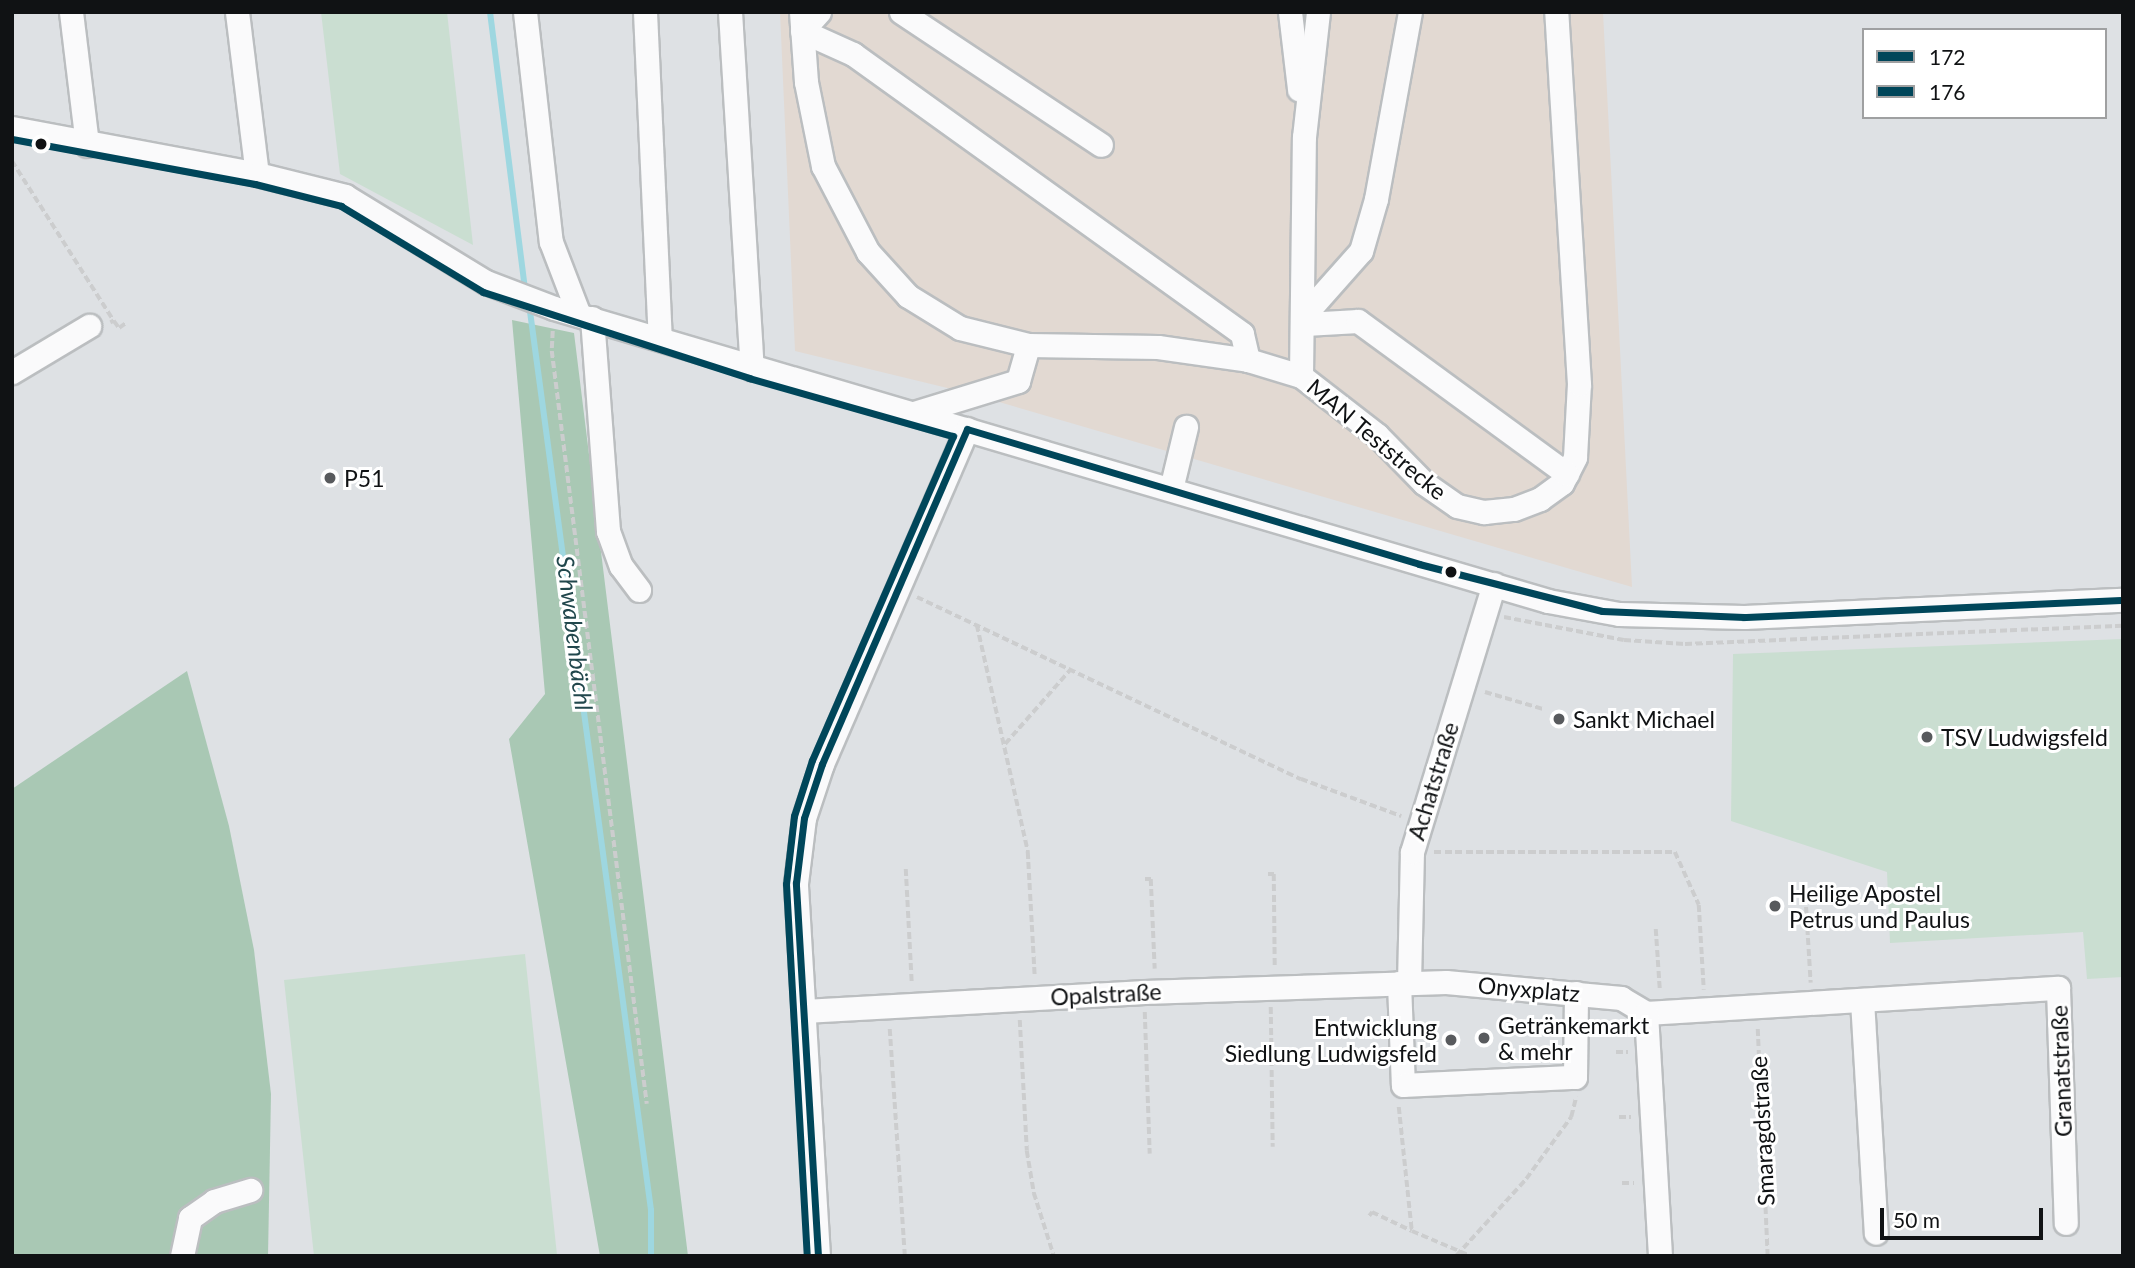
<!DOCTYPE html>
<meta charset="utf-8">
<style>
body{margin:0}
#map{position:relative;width:2135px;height:1268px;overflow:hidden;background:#dee1e4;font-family:Lato,sans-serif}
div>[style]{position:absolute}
.industrial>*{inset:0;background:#e2d9d2}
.green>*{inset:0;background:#caded1}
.forest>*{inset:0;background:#a9c8b4}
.stream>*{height:6px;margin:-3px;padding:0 3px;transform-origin:3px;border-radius:3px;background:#9ed7e0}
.path>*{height:3.5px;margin-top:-1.75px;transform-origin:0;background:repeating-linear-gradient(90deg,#cccdce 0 7px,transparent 0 10.5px)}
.roads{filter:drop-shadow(2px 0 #bbbec0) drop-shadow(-2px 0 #bbbec0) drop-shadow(0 2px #bbbec0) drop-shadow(0 -2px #bbbec0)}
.minor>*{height:23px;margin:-11.5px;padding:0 11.5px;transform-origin:11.5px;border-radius:11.5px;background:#fafafb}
.bus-1>*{height:7px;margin:-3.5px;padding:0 3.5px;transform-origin:3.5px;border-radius:3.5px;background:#00465a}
.bus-2>*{height:7px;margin:-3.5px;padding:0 3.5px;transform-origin:3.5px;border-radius:3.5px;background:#00465a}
.dots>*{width:19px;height:19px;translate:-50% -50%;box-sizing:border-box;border:4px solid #fff;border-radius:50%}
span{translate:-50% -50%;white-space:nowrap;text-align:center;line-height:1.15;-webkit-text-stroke:6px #fff;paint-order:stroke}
.street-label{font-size:23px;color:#101214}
.poi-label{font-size:23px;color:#101214}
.left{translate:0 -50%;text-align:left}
.right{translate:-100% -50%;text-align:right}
.water-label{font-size:24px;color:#21474c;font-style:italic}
.frame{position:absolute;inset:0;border:14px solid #101214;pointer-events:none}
.legend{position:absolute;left:1862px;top:28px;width:245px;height:91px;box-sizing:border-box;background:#fff;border:2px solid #9fa0a1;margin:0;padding:9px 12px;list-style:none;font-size:21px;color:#101214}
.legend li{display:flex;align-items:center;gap:14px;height:35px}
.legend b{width:35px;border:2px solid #9fa0a1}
.scale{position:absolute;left:1880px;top:1208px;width:163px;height:32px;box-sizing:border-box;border:4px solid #101214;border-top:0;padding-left:9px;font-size:21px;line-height:24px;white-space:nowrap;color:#101214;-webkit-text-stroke:5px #fff;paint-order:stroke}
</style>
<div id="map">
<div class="industrial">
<div style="clip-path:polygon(780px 12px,1603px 12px,1632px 587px,968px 393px,795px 351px)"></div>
</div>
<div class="green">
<div style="clip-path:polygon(321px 12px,447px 12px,473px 245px,340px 174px)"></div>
<div style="clip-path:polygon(2123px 639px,2123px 977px,2087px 979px,2083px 932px,1890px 943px,1887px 872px,1731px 821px,1733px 654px)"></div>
<div style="clip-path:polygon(525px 954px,557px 1255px,314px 1256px,284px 980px)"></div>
</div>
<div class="forest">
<div style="clip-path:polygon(512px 320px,574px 333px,688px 1256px,600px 1256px,509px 739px,545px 694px)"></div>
<div style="clip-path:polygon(187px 671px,229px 826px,254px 950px,271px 1094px,268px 1256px,12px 1256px,12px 789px)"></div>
</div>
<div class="stream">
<div style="left:490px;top:12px;width:280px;rotate:82.8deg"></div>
<div style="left:529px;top:304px;width:914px;rotate:82.33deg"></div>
<div style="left:651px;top:1210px;width:46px;rotate:90deg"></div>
</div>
<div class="path">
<div style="left:12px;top:161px;width:190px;rotate:57.5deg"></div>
<div style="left:114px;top:321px;width:4px;rotate:153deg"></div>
<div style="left:114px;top:321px;width:9px;rotate:54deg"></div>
<div style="left:119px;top:328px;width:9px;rotate:-36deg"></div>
<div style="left:553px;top:331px;width:20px;rotate:93deg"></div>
<div style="left:552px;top:351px;width:759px;rotate:82.81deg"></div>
<div style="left:917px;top:597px;width:425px;rotate:25.4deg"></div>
<div style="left:1301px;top:779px;width:107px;rotate:20.3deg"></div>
<div style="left:1504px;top:617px;width:122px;rotate:10.9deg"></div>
<div style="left:1624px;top:640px;width:61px;rotate:3.8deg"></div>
<div style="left:1685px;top:644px;width:438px;rotate:-2.4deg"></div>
<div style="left:977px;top:625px;width:233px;rotate:77.3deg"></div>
<div style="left:1028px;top:852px;width:125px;rotate:86.8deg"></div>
<div style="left:1485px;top:692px;width:60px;rotate:16.3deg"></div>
<div style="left:1005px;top:744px;width:100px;rotate:-48.7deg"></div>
<div style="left:1434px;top:852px;width:241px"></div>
<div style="left:1675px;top:852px;width:58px;rotate:65.6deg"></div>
<div style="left:1699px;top:905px;width:85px;rotate:86.6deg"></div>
<div style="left:906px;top:869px;width:114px;rotate:87deg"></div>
<div style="left:1268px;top:874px;width:6px"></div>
<div style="left:1274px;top:874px;width:94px;rotate:89.4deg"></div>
<div style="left:1145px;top:879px;width:6px"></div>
<div style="left:1151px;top:879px;width:90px;rotate:87.5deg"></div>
<div style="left:1805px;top:886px;width:97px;rotate:86.5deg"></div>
<div style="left:1656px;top:929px;width:61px;rotate:86.2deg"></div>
<div style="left:1271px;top:1007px;width:140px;rotate:89.2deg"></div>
<div style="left:1145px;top:1012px;width:142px;rotate:88deg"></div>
<div style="left:1020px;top:1020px;width:131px;rotate:86.9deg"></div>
<div style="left:1027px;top:1151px;width:43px;rotate:80.5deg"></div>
<div style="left:1034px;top:1193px;width:66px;rotate:72.4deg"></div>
<div style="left:890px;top:1029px;width:227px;rotate:86.2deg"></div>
<div style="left:1758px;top:1029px;width:227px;rotate:87.5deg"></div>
<div style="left:1616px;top:1052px;width:12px"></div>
<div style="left:1399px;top:1107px;width:125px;rotate:84deg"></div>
<div style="left:1412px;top:1231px;width:64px;rotate:23deg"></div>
<div style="left:1619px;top:1117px;width:12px"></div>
<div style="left:1622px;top:1183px;width:12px"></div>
<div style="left:1369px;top:1216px;width:5px;rotate:-53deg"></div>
<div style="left:1372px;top:1212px;width:44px;rotate:25.4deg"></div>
<div style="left:1456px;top:1256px;width:104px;rotate:-47.7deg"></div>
<div style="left:1526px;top:1179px;width:77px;rotate:-54deg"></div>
<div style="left:1571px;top:1117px;width:21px;rotate:-76deg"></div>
</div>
<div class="roads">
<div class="minor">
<div style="left:71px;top:12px;width:134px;rotate:83.1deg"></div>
<div style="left:237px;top:12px;width:163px;rotate:83deg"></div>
<div style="left:525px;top:12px;width:231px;rotate:83.6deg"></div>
<div style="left:551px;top:242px;width:78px;rotate:69deg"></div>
<div style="left:645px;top:12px;width:326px;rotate:87.4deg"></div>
<div style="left:730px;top:12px;width:357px;rotate:86.5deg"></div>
<div style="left:801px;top:12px;width:70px;rotate:85.9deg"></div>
<div style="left:806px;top:82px;width:86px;rotate:78.6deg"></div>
<div style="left:823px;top:166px;width:97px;rotate:62.4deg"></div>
<div style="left:868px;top:252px;width:59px;rotate:47.7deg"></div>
<div style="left:908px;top:296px;width:61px;rotate:31.6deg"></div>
<div style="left:960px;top:328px;width:70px;rotate:14deg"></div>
<div style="left:1028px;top:345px;width:130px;rotate:0.9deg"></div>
<div style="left:1158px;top:347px;width:91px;rotate:8.2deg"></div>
<div style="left:1248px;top:360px;width:55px;rotate:16.8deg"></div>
<div style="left:1301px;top:376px;width:96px;rotate:37.8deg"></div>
<div style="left:1377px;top:435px;width:67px;rotate:45.6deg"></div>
<div style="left:1424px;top:483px;width:40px;rotate:34.9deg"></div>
<div style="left:1457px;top:506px;width:28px;rotate:13deg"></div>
<div style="left:1484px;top:512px;width:30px;rotate:-6deg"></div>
<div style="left:1514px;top:509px;width:28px;rotate:-21deg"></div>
<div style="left:1540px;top:499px;width:27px;rotate:-36deg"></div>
<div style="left:1562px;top:483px;width:29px;rotate:-63deg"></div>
<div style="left:1575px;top:457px;width:73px;rotate:-86.9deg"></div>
<div style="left:1579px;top:384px;width:373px;rotate:-93.5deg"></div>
<div style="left:819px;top:12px;width:25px;rotate:132deg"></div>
<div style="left:802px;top:31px;width:56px;rotate:24.3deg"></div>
<div style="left:853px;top:54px;width:479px;rotate:35.7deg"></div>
<div style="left:1242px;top:334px;width:27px;rotate:77deg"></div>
<div style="left:901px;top:12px;width:240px;rotate:33.6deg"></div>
<div style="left:1290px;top:12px;width:78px;rotate:83.3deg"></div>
<div style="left:12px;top:128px;width:249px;rotate:10.6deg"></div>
<div style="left:257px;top:174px;width:91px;rotate:14deg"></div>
<div style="left:345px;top:196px;width:165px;rotate:31.4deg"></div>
<div style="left:486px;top:282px;width:73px;rotate:20.9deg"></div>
<div style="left:554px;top:308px;width:1036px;rotate:16.42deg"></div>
<div style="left:1548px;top:601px;width:72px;rotate:10.4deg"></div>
<div style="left:1619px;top:614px;width:125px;rotate:1.4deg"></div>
<div style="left:1744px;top:617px;width:379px;rotate:-2.6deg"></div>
<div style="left:1305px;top:314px;width:84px;rotate:-48.4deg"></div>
<div style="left:1361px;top:251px;width:54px;rotate:-73.9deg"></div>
<div style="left:1376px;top:199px;width:190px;rotate:-79.7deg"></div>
<div style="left:592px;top:318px;width:214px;rotate:85.7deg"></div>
<div style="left:608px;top:531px;width:37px;rotate:70deg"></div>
<div style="left:621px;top:566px;width:30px;rotate:53deg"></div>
<div style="left:1305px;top:324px;width:53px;rotate:-3.2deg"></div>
<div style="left:1358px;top:321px;width:259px;rotate:36.2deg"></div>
<div style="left:12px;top:372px;width:90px;rotate:-30.9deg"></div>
<div style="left:1301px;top:376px;width:239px;rotate:-89.3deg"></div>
<div style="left:1304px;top:137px;width:126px;rotate:-83.6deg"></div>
<div style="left:914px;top:413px;width:109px;rotate:-17.1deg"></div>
<div style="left:1018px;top:381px;width:37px;rotate:-74deg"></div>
<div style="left:1171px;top:489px;width:64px;rotate:-76.4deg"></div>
<div style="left:1399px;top:983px;width:102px;rotate:87.8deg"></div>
<div style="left:1403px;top:1085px;width:172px;rotate:-2.7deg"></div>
<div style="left:1575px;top:1077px;width:84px;rotate:-89.3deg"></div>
<div style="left:1409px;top:983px;width:131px;rotate:-88.7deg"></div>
<div style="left:1412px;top:852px;width:280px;rotate:-73deg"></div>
<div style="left:1862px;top:1000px;width:233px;rotate:86.6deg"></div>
<div style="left:804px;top:1011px;width:341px;rotate:-3.2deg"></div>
<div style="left:1144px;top:992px;width:302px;rotate:-1.9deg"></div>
<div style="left:1446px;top:982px;width:176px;rotate:5.2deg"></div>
<div style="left:1621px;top:998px;width:29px;rotate:31deg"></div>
<div style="left:1646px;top:1013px;width:413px;rotate:-3.5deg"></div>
<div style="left:2058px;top:988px;width:235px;rotate:88.1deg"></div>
<div style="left:1646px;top:1013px;width:243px;rotate:86.7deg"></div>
<div style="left:182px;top:1256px;width:39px;rotate:-78deg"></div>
<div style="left:190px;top:1218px;width:29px;rotate:-35deg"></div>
<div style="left:214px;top:1201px;width:38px;rotate:-17deg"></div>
<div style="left:818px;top:1256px;width:374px;rotate:-93.4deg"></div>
<div style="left:796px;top:883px;width:65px;rotate:-83deg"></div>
<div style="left:804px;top:818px;width:57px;rotate:-71.6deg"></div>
<div style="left:822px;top:764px;width:365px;rotate:-66.6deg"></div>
</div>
</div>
<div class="bus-1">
<div style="left:967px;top:429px;width:472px;rotate:16.6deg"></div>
<div style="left:1419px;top:564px;width:189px;rotate:14.4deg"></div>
<div style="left:1602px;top:611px;width:142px;rotate:2.4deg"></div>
<div style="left:1744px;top:617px;width:379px;rotate:-2.6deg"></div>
<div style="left:818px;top:1256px;width:374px;rotate:-93.4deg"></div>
<div style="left:796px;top:883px;width:65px;rotate:-83deg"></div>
<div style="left:804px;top:818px;width:57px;rotate:-71.6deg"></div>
<div style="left:822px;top:764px;width:365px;rotate:-66.6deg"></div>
</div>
<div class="bus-2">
<div style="left:12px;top:139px;width:247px;rotate:10.5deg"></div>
<div style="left:255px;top:184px;width:89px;rotate:14.3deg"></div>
<div style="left:341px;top:206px;width:166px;rotate:31.2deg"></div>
<div style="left:483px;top:292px;width:280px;rotate:17.9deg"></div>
<div style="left:749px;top:378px;width:212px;rotate:15.9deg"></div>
<div style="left:953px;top:436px;width:353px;rotate:113.5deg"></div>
<div style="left:812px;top:760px;width:59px;rotate:107.8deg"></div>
<div style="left:794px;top:816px;width:68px;rotate:96.7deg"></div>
<div style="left:786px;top:884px;width:373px;rotate:86.8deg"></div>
</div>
<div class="dots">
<div style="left:41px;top:144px;background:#101214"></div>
<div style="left:330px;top:478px;background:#585a5d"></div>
<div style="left:1451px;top:572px;background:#101214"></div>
<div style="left:1559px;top:719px;background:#585a5d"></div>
<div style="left:1927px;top:737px;background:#585a5d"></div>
<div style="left:1775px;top:906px;background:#585a5d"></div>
<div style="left:1484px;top:1038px;background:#585a5d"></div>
<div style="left:1451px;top:1040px;background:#585a5d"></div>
</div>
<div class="street-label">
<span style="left:1377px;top:439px;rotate:40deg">MAN Teststrecke</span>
<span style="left:1433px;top:781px;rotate:-73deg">Achatstraße</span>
<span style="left:1529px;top:989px;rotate:5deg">Onyxplatz</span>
<span style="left:1106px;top:994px;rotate:-3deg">Opalstraße</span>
<span style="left:2061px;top:1071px;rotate:-92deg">Granatstraße</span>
<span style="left:1762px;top:1131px;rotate:-93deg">Smaragdstraße</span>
</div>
<div class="poi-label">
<span class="left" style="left:344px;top:478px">P51</span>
<span class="left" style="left:1573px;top:719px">Sankt Michael</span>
<span class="left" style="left:1941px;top:737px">TSV Ludwigsfeld</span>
<span class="left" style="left:1789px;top:906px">Heilige Apostel<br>Petrus und Paulus</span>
<span class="left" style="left:1498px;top:1038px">Getränkemarkt<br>&amp; mehr</span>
<span class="right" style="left:1437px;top:1040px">Entwicklung<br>Siedlung Ludwigsfeld</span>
</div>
<div class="water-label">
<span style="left:575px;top:633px;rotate:83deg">Schwabenbächl</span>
</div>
<div class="frame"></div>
<ul class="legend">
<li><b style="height:9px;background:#00465a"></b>172</li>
<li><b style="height:9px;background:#00465a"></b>176</li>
</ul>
<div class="scale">50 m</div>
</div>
